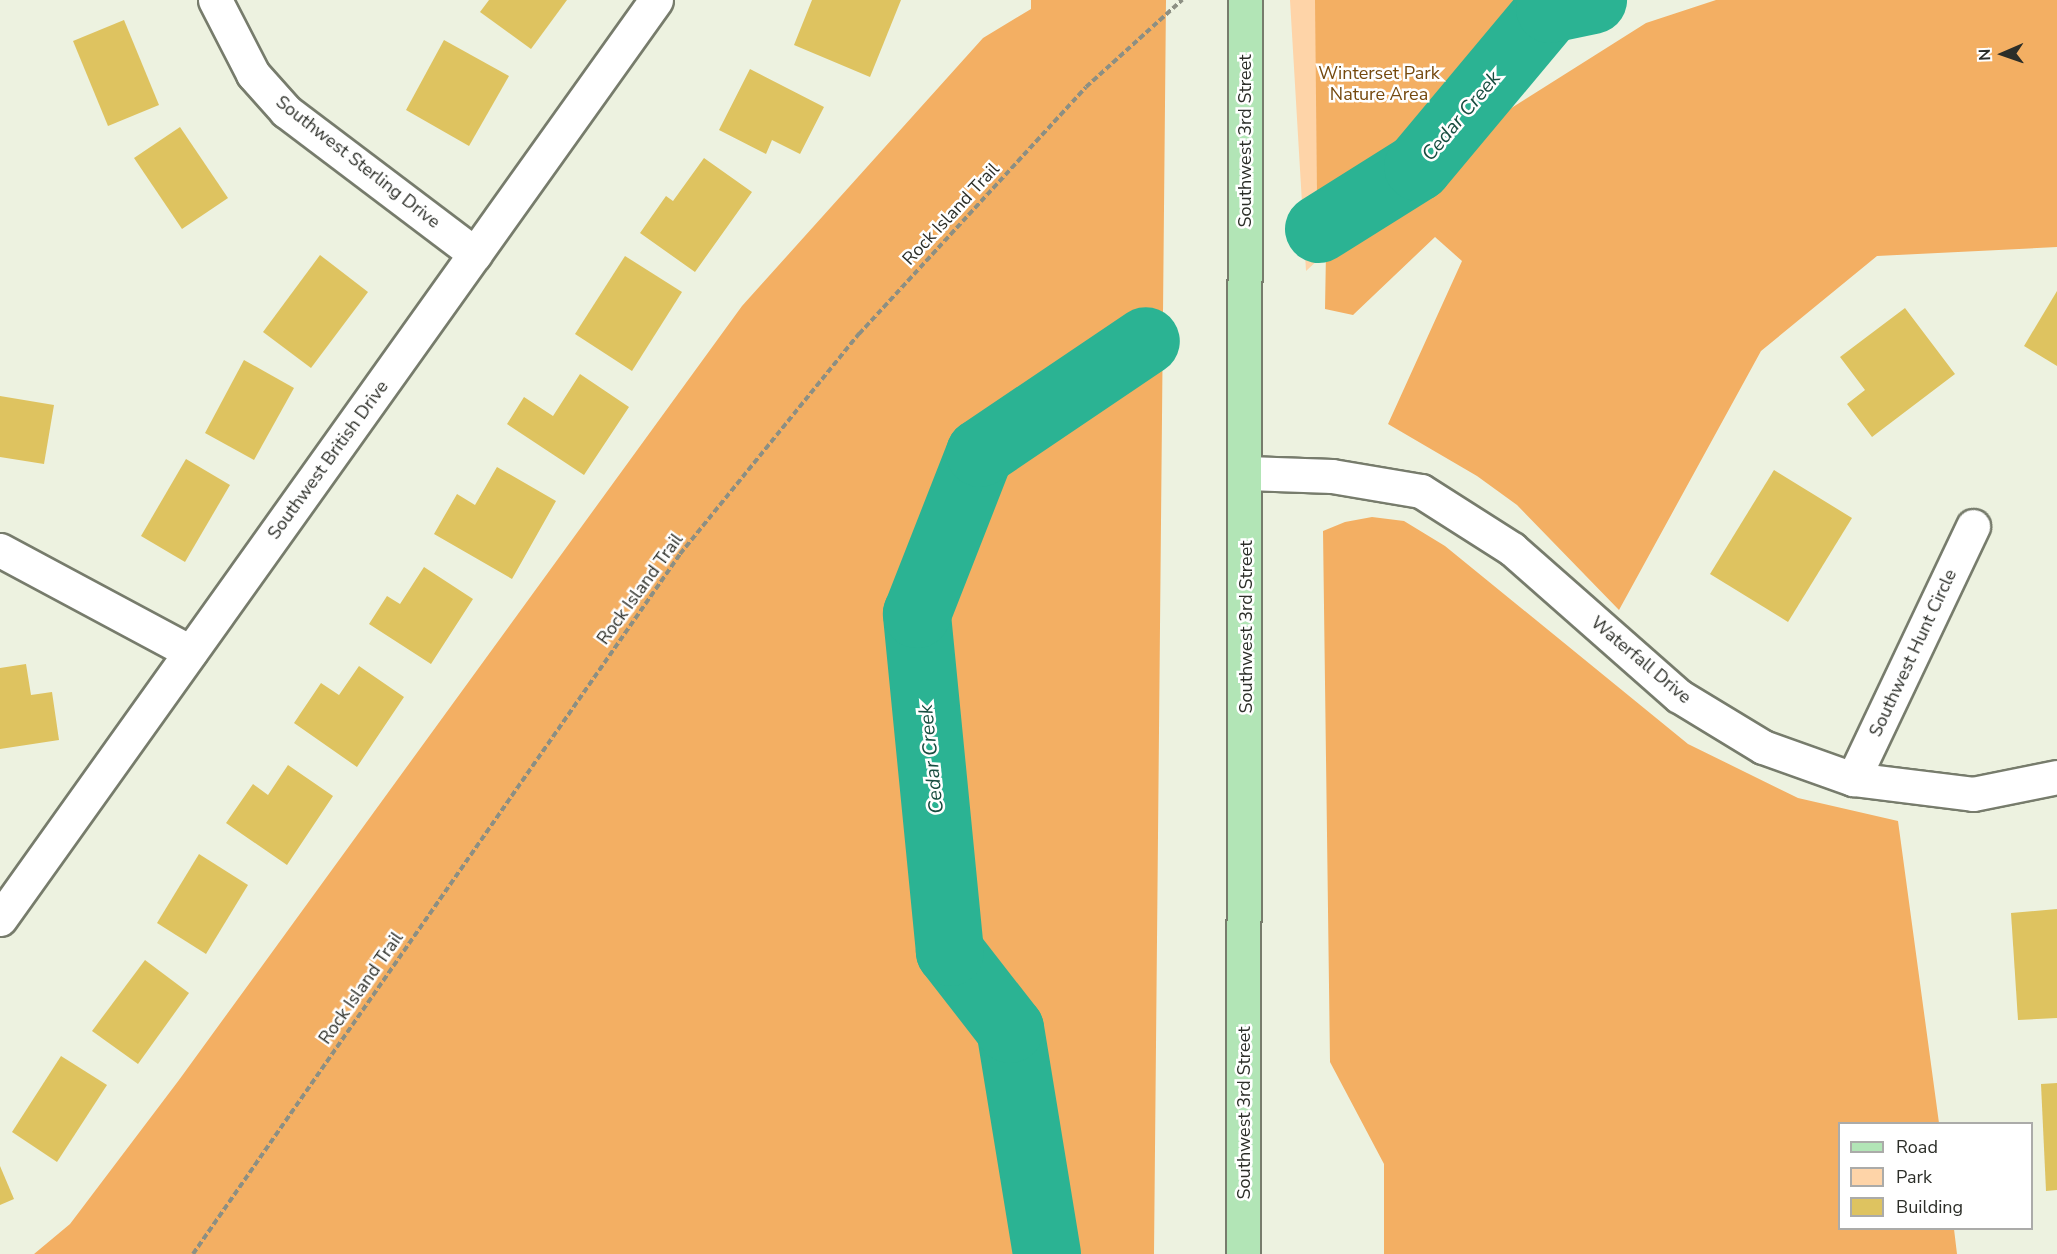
<!DOCTYPE html>
<style>
body{margin:0}
#map{position:relative;width:2057px;height:1254px;overflow:hidden;background:#edf2e0;font-family:"Nunito Sans",sans-serif}
div>[style]{position:absolute}
.green>*{inset:0;background:#fed4a8}
.forest>*{inset:0;background:#f3af63}
.river>*{height:68px;margin:-34px;padding:0 34px;transform-origin:34px;border-radius:34px;background:#2bb393}
.building>*{inset:0;background:#dec360}
.path>*{height:4px;margin-top:-2px;transform-origin:0;background:repeating-linear-gradient(90deg,#8c8f83 0 6px,transparent 0 9px)}
.roads{filter:drop-shadow(2px 0 #777c6c) drop-shadow(-2px 0 #777c6c) drop-shadow(0 2px #777c6c) drop-shadow(0 -2px #777c6c)}
.minor>*{height:33px;margin:-16.5px;padding:0 16.5px;transform-origin:16.5px;border-radius:16.5px;background:#fff}
.major>*{height:33px;margin:-16.5px;padding:0 16.5px;transform-origin:16.5px;border-radius:16.5px;background:#b2e5b6}
span{translate:-50% -50%;white-space:nowrap;text-align:center;line-height:1.15;-webkit-text-stroke:5px #fff;paint-order:stroke}
.park-label{font-size:18px;color:#75490e}
.street-label{font-size:18px;color:#2c2e28}
.water-label{font-size:20px;color:#174d3f;font-style:italic}
.legend{position:absolute;left:1838px;top:1122px;width:195px;height:108px;box-sizing:border-box;background:#fff;border:2px solid #ababa9;margin:0;padding:8px 10px;list-style:none;font-size:18px;color:#2c2e28}
.legend li{display:flex;align-items:center;gap:12px;height:30px}
.legend b{width:30px;border:2px solid #ababa9}
.north{position:absolute;left:1973px;top:24px;width:60px;height:60px;-webkit-text-stroke:4px #fff;paint-order:stroke;rotate:268deg;font-size:16px;font-weight:700;line-height:24px;text-align:center;color:#2c2e28}
.north::after{content:'';display:block;margin:auto;width:21px;height:27px;background:#2c2e28;clip-path:polygon(50% 0,100% 100%,50% 72%,0 100%)}
</style>
<div id="map">
<div class="green">
<div style="clip-path:polygon(1290px 0,1593px 0,1550px 9px,1418px 167px,1306px 271px)"></div>
</div>
<div class="forest">
<div style="clip-path:polygon(1031px 0,1166px 0,1154px 1254px,34px 1254px,70px 1224px,179px 1080px,742px 306px,983px 38px,1031px 9px)"></div>
<div style="clip-path:polygon(1315px 0,1538px 0,1418px 132px,1317px 194px)"></div>
<div style="clip-path:polygon(1716px 0,2057px 0,2057px 247px,1877px 256px,1761px 351px,1619px 610px,1517px 505px,1477px 476px,1388px 424px,1462px 261px,1435px 237px,1353px 315px,1325px 309px,1326px 252px,1418px 167px,1646px 23px)"></div>
<div style="clip-path:polygon(1372px 517px,1404px 521px,1445px 546px,1688px 744px,1798px 798px,1898px 821px,1939px 1123px,1840px 1124px,1840px 1228px,1954px 1229px,1957px 1254px,1384px 1254px,1384px 1164px,1330px 1062px,1323px 531px,1345px 522px)"></div>
</div>
<div class="river">
<div style="left:1319px;top:229px;width:117px;rotate:-32.1deg"></div>
<div style="left:1418px;top:167px;width:206px;rotate:-50.1deg"></div>
<div style="left:1550px;top:9px;width:44px;rotate:-11.8deg"></div>
<div style="left:1047px;top:1254px;width:228px;rotate:-99.3deg"></div>
<div style="left:1010px;top:1029px;width:98px;rotate:-127.9deg"></div>
<div style="left:950px;top:952px;width:340px;rotate:-95.6deg"></div>
<div style="left:917px;top:614px;width:173px;rotate:-68.6deg"></div>
<div style="left:980px;top:453px;width:200px;rotate:-34deg"></div>
</div>
<div class="building">
<div style="clip-path:polygon(489px 0,567px 0,531px 49px,480px 12px)"></div>
<div style="clip-path:polygon(812px 0,901px 0,870px 77px,794px 45px)"></div>
<div style="clip-path:polygon(124px 20px,159px 105px,108px 126px,73px 41px)"></div>
<div style="clip-path:polygon(444px 40px,509px 76px,469px 146px,406px 110px)"></div>
<div style="clip-path:polygon(750px 69px,824px 107px,800px 154px,772px 140px,766px 154px,719px 130px)"></div>
<div style="clip-path:polygon(180px 127px,228px 198px,182px 229px,134px 158px)"></div>
<div style="clip-path:polygon(704px 158px,752px 192px,695px 272px,640px 233px,666px 196px,673px 201px)"></div>
<div style="clip-path:polygon(320px 255px,368px 292px,311px 368px,263px 332px)"></div>
<div style="clip-path:polygon(625px 256px,682px 292px,632px 371px,575px 334px)"></div>
<div style="clip-path:polygon(2057px 291px,2057px 366px,2024px 346px)"></div>
<div style="clip-path:polygon(1905px 308px,1955px 374px,1872px 437px,1847px 404px,1865px 390px,1840px 357px)"></div>
<div style="clip-path:polygon(244px 360px,294px 388px,254px 460px,205px 433px)"></div>
<div style="clip-path:polygon(580px 374px,629px 407px,584px 475px,507px 424px,524px 397px,553px 416px)"></div>
<div style="clip-path:polygon(0 396px,54px 405px,44px 464px,0 457px)"></div>
<div style="clip-path:polygon(186px 459px,230px 485px,185px 562px,141px 536px)"></div>
<div style="clip-path:polygon(497px 467px,556px 501px,512px 579px,434px 534px,457px 494px,475px 505px)"></div>
<div style="clip-path:polygon(1774px 470px,1852px 518px,1788px 622px,1710px 574px)"></div>
<div style="clip-path:polygon(424px 567px,473px 599px,431px 664px,369px 624px,387px 596px,400px 604px)"></div>
<div style="clip-path:polygon(26px 664px,31px 695px,52px 692px,59px 740px,0 749px,0 668px)"></div>
<div style="clip-path:polygon(359px 666px,404px 697px,357px 767px,294px 723px,321px 683px,339px 695px)"></div>
<div style="clip-path:polygon(288px 765px,333px 796px,287px 865px,226px 823px,253px 784px,268px 795px)"></div>
<div style="clip-path:polygon(199px 854px,248px 885px,206px 954px,157px 923px)"></div>
<div style="clip-path:polygon(2057px 909px,2057px 1018px,2018px 1020px,2011px 913px)"></div>
<div style="clip-path:polygon(145px 960px,189px 993px,138px 1064px,92px 1031px)"></div>
<div style="clip-path:polygon(61px 1056px,107px 1085px,57px 1162px,12px 1132px)"></div>
<div style="clip-path:polygon(2057px 1083px,2057px 1190px,2046px 1191px,2041px 1084px)"></div>
<div style="clip-path:polygon(0 1166px,14px 1199px,0 1205px)"></div>
</div>
<div class="path">
<div style="left:193px;top:1254px;width:853px;rotate:-55.17deg"></div>
<div style="left:680px;top:554px;width:284px;rotate:-50.9deg"></div>
<div style="left:859px;top:334px;width:335px;rotate:-47.4deg"></div>
<div style="left:1086px;top:87px;width:130px;rotate:-42.2deg"></div>
</div>
<div class="roads">
<div class="minor">
<div style="left:215px;top:0;width:83px;rotate:62.8deg"></div>
<div style="left:253px;top:74px;width:50px;rotate:48.3deg"></div>
<div style="left:286px;top:111px;width:237px;rotate:37.1deg"></div>
<div style="left:1247px;top:473px;width:85px;rotate:2deg"></div>
<div style="left:1332px;top:476px;width:90px;rotate:9.6deg"></div>
<div style="left:1421px;top:491px;width:108px;rotate:32.5deg"></div>
<div style="left:1512px;top:549px;width:222px;rotate:41.4deg"></div>
<div style="left:1679px;top:696px;width:98px;rotate:31.3deg"></div>
<div style="left:1763px;top:747px;width:96px;rotate:19.6deg"></div>
<div style="left:1853px;top:779px;width:121px;rotate:7.1deg"></div>
<div style="left:1973px;top:794px;width:86px;rotate:-11.4deg"></div>
<div style="left:0;top:550px;width:216px;rotate:28.2deg"></div>
<div style="left:1853px;top:779px;width:280px;rotate:-64.6deg"></div>
<div style="left:0;top:919px;width:1129px;rotate:-54.48deg"></div>
</div>
<div class="major">
<div style="left:1243px;top:1254px;width:1254px;rotate:-89.91deg"></div>
</div>
</div>
<div class="park-label">
<span style="left:1379px;top:84px">Winterset Park<br>Nature Area</span>
</div>
<div class="street-label">
<span style="left:1245px;top:141px;rotate:-90deg">Southwest 3rd Street</span>
<span style="left:358px;top:162px;rotate:38deg">Southwest Sterling Drive</span>
<span style="left:951px;top:214px;rotate:-47deg">Rock Island Trail</span>
<span style="left:328px;top:460px;rotate:-54deg">Southwest British Drive</span>
<span style="left:640px;top:589px;rotate:-54deg">Rock Island Trail</span>
<span style="left:1246px;top:627px;rotate:-90deg">Southwest 3rd Street</span>
<span style="left:1913px;top:653px;rotate:-65deg">Southwest Hunt Circle</span>
<span style="left:1641px;top:660px;rotate:40deg">Waterfall Drive</span>
<span style="left:361px;top:988px;rotate:-55deg">Rock Island Trail</span>
<span style="left:1244px;top:1113px;rotate:-90deg">Southwest 3rd Street</span>
</div>
<div class="water-label">
<span style="left:1461px;top:116px;rotate:-50deg">Cedar Creek</span>
<span style="left:931px;top:759px;rotate:-96deg">Cedar Creek</span>
</div>
<ul class="legend">
<li><b style="height:8px;background:#b2e5b6"></b>Road</li>
<li><b style="height:16px;background:#fed4a8"></b>Park</li>
<li><b style="height:16px;background:#dec360"></b>Building</li>
</ul>
<div class="north">N</div>
</div>
